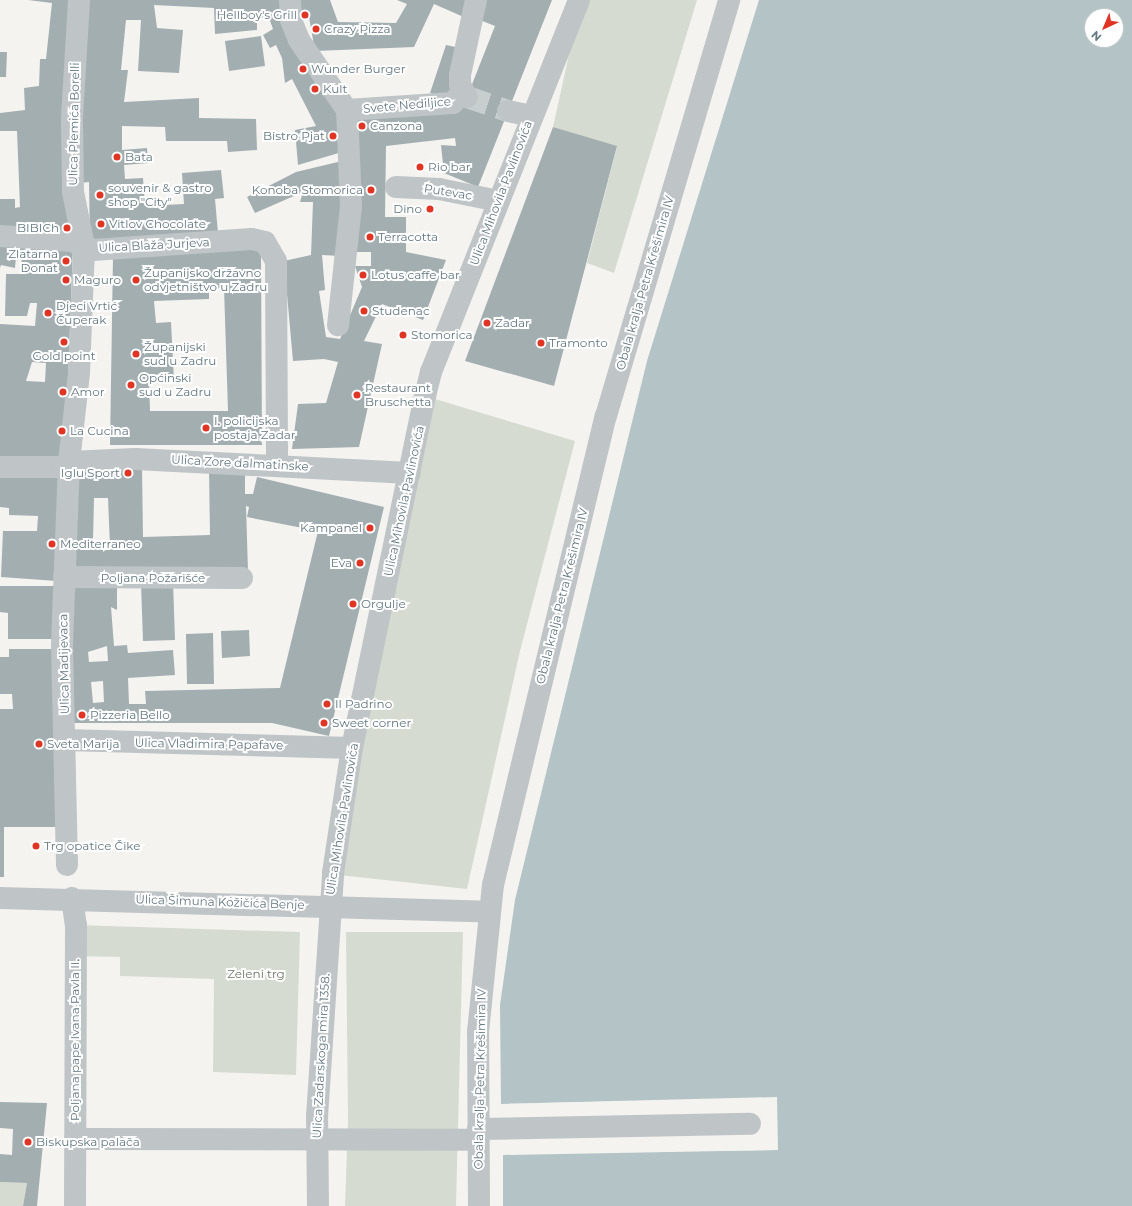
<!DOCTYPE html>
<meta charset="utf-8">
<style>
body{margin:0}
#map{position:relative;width:1132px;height:1206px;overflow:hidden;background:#f4f3f0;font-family:Montserrat,sans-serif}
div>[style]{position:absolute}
.green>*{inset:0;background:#d6dbd1}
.water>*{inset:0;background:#b4c3c5}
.pier>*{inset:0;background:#f4f3f0}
.building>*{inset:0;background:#a3aeb1}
.minor-tunnel>*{height:22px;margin-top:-11px;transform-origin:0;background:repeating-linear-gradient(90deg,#c8cece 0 22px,transparent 0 33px)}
.minor>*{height:22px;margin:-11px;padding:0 11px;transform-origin:11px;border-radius:11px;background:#bfc4c6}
.dots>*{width:11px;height:11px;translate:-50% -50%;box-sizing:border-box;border:2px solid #fff;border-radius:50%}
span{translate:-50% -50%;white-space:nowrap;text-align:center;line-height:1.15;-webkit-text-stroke:4px #fff;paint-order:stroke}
.poi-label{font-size:12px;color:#637880}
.right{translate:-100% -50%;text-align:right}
.left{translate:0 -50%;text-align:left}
.street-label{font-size:12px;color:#637880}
.park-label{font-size:12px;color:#697862}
.north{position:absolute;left:1084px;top:8px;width:40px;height:40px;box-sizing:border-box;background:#fff;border:1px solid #c1c9cc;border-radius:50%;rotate:224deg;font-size:11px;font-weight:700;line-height:16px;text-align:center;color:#637880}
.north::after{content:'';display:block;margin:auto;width:14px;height:18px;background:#e03424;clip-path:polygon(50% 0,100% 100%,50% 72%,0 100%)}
</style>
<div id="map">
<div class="green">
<div style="clip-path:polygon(581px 0,697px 0,614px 273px,587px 263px,617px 147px,553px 127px)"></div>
<div style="clip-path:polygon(425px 396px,575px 441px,520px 651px,467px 889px,339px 875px)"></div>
<div style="clip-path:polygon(76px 925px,300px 932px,296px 1075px,213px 1072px,214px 979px,120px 976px,120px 957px,75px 956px)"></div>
<div style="clip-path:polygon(346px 932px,463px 932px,456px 1206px,345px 1206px,348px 1120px)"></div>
<div style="clip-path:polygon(0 1182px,27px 1183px,23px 1206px,0 1206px)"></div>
</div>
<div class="water">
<div style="clip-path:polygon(evenodd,759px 0,1132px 0,1132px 1206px,503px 1206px,503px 1155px,777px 1150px,777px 1098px,501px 1104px,500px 1005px,515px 900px,647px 361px,759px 0,1092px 16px,1116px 16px,1116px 40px,1092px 40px,1092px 16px)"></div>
</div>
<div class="pier">
<div style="clip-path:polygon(777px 1097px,778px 1150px,501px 1153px,776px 1148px,775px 1100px,501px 1104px)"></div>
</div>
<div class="building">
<div style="clip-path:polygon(28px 0,73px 0,63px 110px,67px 218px,74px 218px,73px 237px,0 227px,0 199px,15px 199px,15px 208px,20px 207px,17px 131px,0 131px,0 113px,25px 110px,24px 88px,39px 86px,40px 59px,46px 59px,52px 3px)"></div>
<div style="clip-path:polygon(86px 0,284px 0,331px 98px,339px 120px,342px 152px,298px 165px,295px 130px,316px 126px,292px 79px,285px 83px,282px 58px,276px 45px,270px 48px,263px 35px,273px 29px,269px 18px,257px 18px,257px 30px,215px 34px,214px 8px,154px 5px,157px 28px,183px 30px,179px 73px,138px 71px,141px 20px,126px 20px,121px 70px,128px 70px,124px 102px,199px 98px,199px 118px,256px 119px,257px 150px,228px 152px,227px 141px,166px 141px,165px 127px,122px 126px,122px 150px,147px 148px,148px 163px,124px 165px,125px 179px,143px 178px,145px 206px,184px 204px,182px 173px,221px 170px,224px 198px,215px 199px,218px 233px,90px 243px,89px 182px,79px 183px)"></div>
<div style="clip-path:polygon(296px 0,330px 0,338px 22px,396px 23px,407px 4px,397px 0,471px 0,466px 18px,434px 4px,414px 47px,315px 51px,309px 17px,295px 19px)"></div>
<div style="clip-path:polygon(482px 0,552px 0,478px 187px,444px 173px,441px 145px,456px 146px,455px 138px,386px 146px,385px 217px,406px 217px,406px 252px,446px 260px,423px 320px,382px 304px,364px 341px,382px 344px,359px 447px,292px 449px,298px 404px,326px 403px,338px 362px,324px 359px,293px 361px,284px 261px,311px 255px,313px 202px,300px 202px,303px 192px,255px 213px,247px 197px,296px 172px,342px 161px,340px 256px,322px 255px,325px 290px,319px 291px,326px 337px,340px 339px,362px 287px,355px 266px,371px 266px,371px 252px,357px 252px,353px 115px,467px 97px,495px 26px,475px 18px)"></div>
<div style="clip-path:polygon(261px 36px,265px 66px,229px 71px,225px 41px)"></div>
<div style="clip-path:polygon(446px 45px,460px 48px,451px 99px,430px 93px)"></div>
<div style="clip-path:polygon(0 52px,7px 52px,6px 77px,0 77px)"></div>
<div style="clip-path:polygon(553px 127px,617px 146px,554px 386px,465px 361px)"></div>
<div style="clip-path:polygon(evenodd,0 242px,73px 245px,65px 461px,0 458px,0 324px,35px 326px,37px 303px,30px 303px,27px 316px,5px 316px,6px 274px,20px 274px,22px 257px,16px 257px,15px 268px,1px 265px,0 268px,0 242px,32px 362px,46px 363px,45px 382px,26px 381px,32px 362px)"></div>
<div style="clip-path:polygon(evenodd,261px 249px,262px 445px,110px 445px,113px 256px,261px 249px,224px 288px,228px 411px,150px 411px,149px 381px,174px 380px,171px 322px,156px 323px,154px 301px,209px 299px,209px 289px,224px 288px)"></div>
<div style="clip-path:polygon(evenodd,142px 466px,143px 537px,210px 535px,209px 471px,245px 470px,245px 494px,253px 494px,257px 477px,384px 507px,329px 736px,272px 723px,71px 723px,69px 581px,117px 581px,117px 610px,111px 607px,114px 646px,127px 645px,128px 653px,173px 650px,175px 675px,128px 678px,129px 704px,146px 704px,145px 691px,280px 688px,318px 531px,247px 517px,249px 507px,246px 506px,248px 571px,75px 573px,76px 468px,142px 466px,94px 498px,108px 498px,110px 547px,103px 552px,103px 542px,93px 541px,94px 498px,142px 466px,107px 646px,108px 661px,89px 662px,88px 652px,107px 646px,142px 466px,103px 681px,104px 702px,93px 703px,91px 682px,103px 681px)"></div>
<div style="clip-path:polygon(0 476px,59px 478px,57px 581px,1px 577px,3px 531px,37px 531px,38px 516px,9px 515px,9px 508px,0 507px)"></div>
<div style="clip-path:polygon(173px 582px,175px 640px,143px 641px,141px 584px)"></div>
<div style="clip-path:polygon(0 586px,56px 586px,57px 639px,8px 639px,8px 613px,0 612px)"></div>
<div style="clip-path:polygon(249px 630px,250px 656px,222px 658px,221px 631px)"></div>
<div style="clip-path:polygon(213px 633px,214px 684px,187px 684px,186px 634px)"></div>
<div style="clip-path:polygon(9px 649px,59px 649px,61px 827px,4px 827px,4px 877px,0 877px,0 709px,13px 709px,12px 694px,0 694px,0 657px,9px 657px)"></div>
<div style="clip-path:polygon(0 1102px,47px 1103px,37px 1206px,23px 1206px,27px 1183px,0 1182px,0 1154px,12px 1155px,13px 1129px,0 1128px)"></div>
</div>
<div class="minor-tunnel">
<div style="left:467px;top:97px;width:43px;rotate:18.9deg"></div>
</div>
<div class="minor">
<div style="left:290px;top:0;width:20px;rotate:87deg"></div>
<div style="left:291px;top:20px;width:22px;rotate:68deg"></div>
<div style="left:299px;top:40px;width:85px;rotate:55.6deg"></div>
<div style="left:347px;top:110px;width:96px;rotate:87.6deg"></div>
<div style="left:351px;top:206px;width:120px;rotate:96.2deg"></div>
<div style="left:467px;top:97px;width:14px;rotate:-120deg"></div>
<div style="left:460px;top:85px;width:10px;rotate:-90deg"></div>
<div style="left:460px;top:75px;width:77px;rotate:-78deg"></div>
<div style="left:347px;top:110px;width:106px;rotate:-3.8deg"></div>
<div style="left:453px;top:103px;width:14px;rotate:-51deg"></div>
<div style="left:508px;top:111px;width:24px;rotate:12deg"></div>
<div style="left:396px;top:187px;width:43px;rotate:2.7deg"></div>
<div style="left:439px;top:189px;width:61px;rotate:11.3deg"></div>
<div style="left:0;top:236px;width:72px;rotate:4deg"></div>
<div style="left:72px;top:241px;width:23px;rotate:23deg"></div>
<div style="left:93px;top:250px;width:159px;rotate:-4deg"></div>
<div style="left:252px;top:239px;width:13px;rotate:13deg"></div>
<div style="left:265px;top:242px;width:22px;rotate:60deg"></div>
<div style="left:276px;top:261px;width:203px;rotate:89.7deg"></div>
<div style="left:69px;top:462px;width:66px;rotate:-2.6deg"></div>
<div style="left:135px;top:459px;width:275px;rotate:2.9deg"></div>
<div style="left:0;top:467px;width:62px"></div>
<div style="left:62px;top:467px;width:9px;rotate:-36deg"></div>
<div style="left:64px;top:577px;width:178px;rotate:0.3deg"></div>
<div style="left:65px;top:740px;width:287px;rotate:1.6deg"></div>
<div style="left:67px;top:865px;width:220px;rotate:-91.3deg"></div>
<div style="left:62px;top:645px;width:183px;rotate:-87.8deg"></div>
<div style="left:69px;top:462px;width:90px;rotate:-83.6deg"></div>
<div style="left:79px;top:373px;width:127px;rotate:-87.7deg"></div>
<div style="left:84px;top:246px;width:55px;rotate:-101.5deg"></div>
<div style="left:73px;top:192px;width:74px;rotate:-90.8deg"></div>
<div style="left:72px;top:118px;width:118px;rotate:-86.6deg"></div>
<div style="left:0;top:898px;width:488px;rotate:1.6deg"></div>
<div style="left:72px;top:898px;width:27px;rotate:82deg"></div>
<div style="left:76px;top:925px;width:281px;rotate:90.2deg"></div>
<div style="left:478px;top:1129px;width:272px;rotate:-1.1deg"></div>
<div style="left:75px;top:1139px;width:403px;rotate:0.1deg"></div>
<div style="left:318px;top:1206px;width:89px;rotate:-90.6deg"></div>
<div style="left:317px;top:1117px;width:245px;rotate:-86.2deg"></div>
<div style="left:333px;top:873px;width:126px;rotate:-81.4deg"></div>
<div style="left:352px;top:748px;width:359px;rotate:-78.3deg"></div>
<div style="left:425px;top:396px;width:25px;rotate:-76deg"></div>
<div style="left:431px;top:372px;width:400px;rotate:-68.3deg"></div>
<div style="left:479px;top:1206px;width:174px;rotate:-90.3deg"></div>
<div style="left:478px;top:1032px;width:148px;rotate:-84.2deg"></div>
<div style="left:493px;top:885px;width:482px;rotate:-76.5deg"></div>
<div style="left:606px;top:416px;width:434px;rotate:-73.5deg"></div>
</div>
<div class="dots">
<div style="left:305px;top:15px;background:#e03424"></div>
<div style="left:316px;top:29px;background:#e03424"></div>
<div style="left:303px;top:69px;background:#e03424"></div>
<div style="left:315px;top:89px;background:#e03424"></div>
<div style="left:362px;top:126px;background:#e03424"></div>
<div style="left:333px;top:136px;background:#e03424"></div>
<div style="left:117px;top:157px;background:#e03424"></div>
<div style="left:420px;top:167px;background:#e03424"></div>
<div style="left:371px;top:190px;background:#e03424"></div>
<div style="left:100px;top:195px;background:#e03424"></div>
<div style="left:430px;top:209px;background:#e03424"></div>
<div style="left:101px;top:224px;background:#e03424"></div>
<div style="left:67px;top:228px;background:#e03424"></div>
<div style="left:370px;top:237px;background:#e03424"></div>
<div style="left:66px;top:261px;background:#e03424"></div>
<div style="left:363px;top:275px;background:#e03424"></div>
<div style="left:66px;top:280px;background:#e03424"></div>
<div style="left:136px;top:280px;background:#e03424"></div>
<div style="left:364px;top:311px;background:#e03424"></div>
<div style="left:48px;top:313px;background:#e03424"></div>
<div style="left:487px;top:323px;background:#e03424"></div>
<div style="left:403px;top:335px;background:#e03424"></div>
<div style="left:64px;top:342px;background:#e03424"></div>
<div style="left:541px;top:343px;background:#e03424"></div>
<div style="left:136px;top:354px;background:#e03424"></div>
<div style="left:131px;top:385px;background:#e03424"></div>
<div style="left:63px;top:392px;background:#e03424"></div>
<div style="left:357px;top:395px;background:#e03424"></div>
<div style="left:206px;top:428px;background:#e03424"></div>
<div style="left:62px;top:431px;background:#e03424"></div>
<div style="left:128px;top:473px;background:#e03424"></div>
<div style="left:370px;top:528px;background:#e03424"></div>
<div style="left:52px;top:544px;background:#e03424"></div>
<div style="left:360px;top:563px;background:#e03424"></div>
<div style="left:353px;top:604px;background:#e03424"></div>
<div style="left:327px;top:704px;background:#e03424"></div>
<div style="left:82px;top:715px;background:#e03424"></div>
<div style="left:324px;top:723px;background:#e03424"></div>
<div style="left:39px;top:744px;background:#e03424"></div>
<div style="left:36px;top:846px;background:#e03424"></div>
<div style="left:28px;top:1142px;background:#e03424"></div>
</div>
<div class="poi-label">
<span class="right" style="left:297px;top:15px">Hellboy's Grill</span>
<span class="left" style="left:324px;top:29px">Crazy Pizza</span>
<span class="left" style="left:311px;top:69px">Wunder Burger</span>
<span class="left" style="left:323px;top:89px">Kult</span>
<span class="left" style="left:370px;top:126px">Canzona</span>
<span class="right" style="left:325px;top:136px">Bistro Pjat</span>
<span class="left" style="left:125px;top:157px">Bata</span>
<span class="left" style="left:428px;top:167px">Rio bar</span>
<span class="left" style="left:108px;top:195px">souvenir &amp; gastro<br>shop "City"</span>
<span class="right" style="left:363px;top:190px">Konoba Stomorica</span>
<span class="right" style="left:422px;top:209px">Dino</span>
<span class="left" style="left:109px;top:224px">Vitlov Chocolate</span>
<span class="right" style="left:59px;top:228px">BIBICh</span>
<span class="left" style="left:378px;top:237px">Terracotta</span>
<span class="right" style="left:58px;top:261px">Zlatarna<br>Donat</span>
<span class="left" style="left:144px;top:280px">Županijsko državno<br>odvjetništvo u Zadru</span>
<span class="left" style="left:371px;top:275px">Lotus caffe bar</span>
<span class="left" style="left:74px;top:280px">Maguro</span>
<span class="left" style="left:56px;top:313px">Djeci Vrtić<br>Čuperak</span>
<span class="left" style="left:372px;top:311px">Studenac</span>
<span class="left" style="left:495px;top:323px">Zadar</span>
<span class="left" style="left:411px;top:335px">Stomorica</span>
<span class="left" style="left:549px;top:343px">Tramonto</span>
<span class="left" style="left:144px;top:354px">Županijski<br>sud u Zadru</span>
<span style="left:64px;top:356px">Gold point</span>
<span class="left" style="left:139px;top:385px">Općinski<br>sud u Zadru</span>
<span class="left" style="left:365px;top:395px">Restaurant<br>Bruschetta</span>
<span class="left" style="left:71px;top:392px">Amor</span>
<span class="left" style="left:214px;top:428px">I. policijska<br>postaja Zadar</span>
<span class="left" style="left:70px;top:431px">La Cucina</span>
<span class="right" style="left:120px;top:473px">Iglu Sport</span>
<span class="right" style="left:362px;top:528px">Kampanel</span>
<span class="left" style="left:60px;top:544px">Mediterraneo</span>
<span class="right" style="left:352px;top:563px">Eva</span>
<span class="left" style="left:361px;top:604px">Orgulje</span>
<span class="left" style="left:335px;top:704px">Il Padrino</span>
<span class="left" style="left:90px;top:715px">Pizzeria Bello</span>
<span class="left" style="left:332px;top:723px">Sweet corner</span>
<span class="left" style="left:47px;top:744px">Sveta Marija</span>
<span class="left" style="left:44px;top:846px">Trg opatice Čike</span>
<span class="left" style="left:36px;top:1142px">Biskupska palača</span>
</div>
<div class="street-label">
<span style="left:407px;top:105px;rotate:-5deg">Svete Nediljice</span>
<span style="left:74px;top:124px;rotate:-89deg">Ulica Plemića Borelli</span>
<span style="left:448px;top:192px;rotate:9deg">Putevac</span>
<span style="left:501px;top:193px;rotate:-69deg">Ulica Mihovila Pavlinovića</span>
<span style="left:154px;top:245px;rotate:-3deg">Ulica Blaža Jurjeva</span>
<span style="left:645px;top:283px;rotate:-74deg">Obala kralja Petra Krešimira IV</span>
<span style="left:240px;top:463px;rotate:3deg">Ulica Zore dalmatinske</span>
<span style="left:404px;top:501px;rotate:-78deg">Ulica Mihovila Pavlinovića</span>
<span style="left:153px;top:578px">Poljana Požarišće</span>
<span style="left:562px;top:596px;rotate:-76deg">Obala kralja Petra Krešimira IV</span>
<span style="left:64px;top:664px;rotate:-91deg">Ulica Madijevaca</span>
<span style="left:209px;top:744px;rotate:1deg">Ulica Vladimira Papafave</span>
<span style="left:342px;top:819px;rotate:-81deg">Ulica Mihovila Pavlinovića</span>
<span style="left:220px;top:902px;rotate:2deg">Ulica Šimuna Kožičića Benje</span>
<span style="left:75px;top:1040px;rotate:-90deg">Poljana pape Ivana Pavla II.</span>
<span style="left:321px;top:1056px;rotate:-87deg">Ulica Zadarskoga mira 1358.</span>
<span style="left:480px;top:1079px;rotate:-89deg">Obala kralja Petra Krešimira IV</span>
</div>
<div class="park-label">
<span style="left:256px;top:974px">Zeleni trg</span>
</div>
<div class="north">N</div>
</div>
